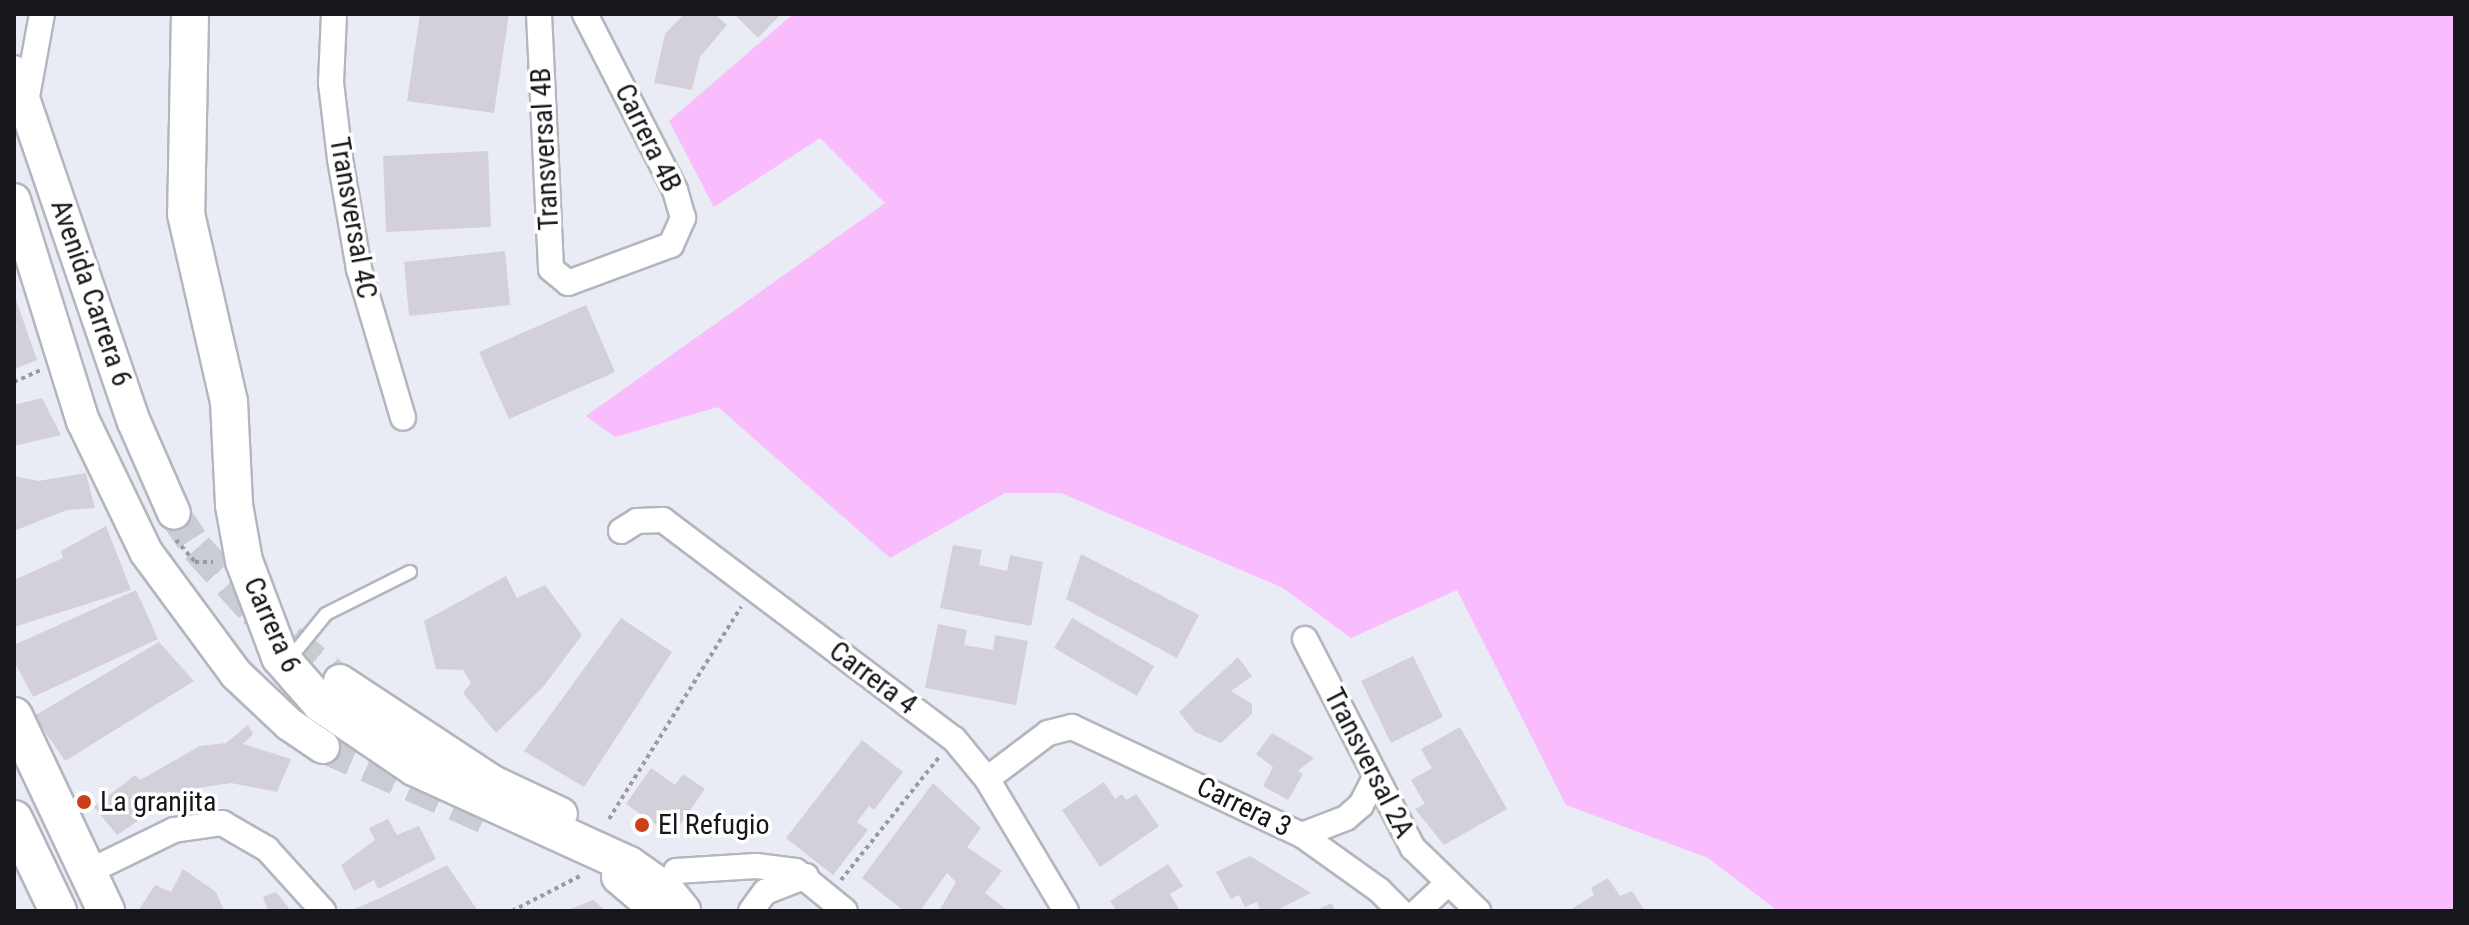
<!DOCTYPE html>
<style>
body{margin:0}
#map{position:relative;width:2469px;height:925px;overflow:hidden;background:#eaecf5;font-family:"Roboto Condensed",sans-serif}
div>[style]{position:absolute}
.green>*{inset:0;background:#f9bcfd}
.building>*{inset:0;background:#d3d0d9}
.secondary-tunnel>*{height:32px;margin-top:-16px;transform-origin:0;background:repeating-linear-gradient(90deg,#caccd4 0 32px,transparent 0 48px)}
.path>*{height:4px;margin-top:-2px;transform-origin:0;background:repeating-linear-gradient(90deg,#989aa1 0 4px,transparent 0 8px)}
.roads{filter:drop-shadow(2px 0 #b4b6bf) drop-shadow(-2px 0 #b4b6bf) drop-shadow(0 2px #b4b6bf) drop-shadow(0 -2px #b4b6bf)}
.service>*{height:12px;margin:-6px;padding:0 6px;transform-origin:6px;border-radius:6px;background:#fff}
.minor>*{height:24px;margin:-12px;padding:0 12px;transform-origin:12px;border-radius:12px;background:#fff}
.secondary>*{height:32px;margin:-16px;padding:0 16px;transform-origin:16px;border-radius:16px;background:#fff}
.primary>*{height:36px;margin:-18px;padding:0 18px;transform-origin:18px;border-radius:18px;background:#fff}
.dots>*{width:22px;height:22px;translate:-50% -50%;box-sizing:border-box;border:4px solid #fff;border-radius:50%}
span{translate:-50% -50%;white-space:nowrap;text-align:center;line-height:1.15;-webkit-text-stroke:7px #fff;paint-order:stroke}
.street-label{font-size:28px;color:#16171a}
.poi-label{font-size:28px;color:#16171a}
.left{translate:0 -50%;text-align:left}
.frame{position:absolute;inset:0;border:16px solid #16171a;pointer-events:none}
</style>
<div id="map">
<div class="green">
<div style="clip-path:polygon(793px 14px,2455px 14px,2455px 911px,1778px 911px,1708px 858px,1566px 805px,1457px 590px,1351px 638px,1283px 588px,1061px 493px,1005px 493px,890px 558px,718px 407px,615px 437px,586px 416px,885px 203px,820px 138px,714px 207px,669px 121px)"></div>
</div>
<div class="building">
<div style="clip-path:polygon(420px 14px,509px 14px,494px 113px,407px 101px)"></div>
<div style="clip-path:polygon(684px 14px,715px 14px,727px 25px,700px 57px,692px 90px,654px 83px,665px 34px)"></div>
<div style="clip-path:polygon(734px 14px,781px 14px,758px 38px)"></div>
<div style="clip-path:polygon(488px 151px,491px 227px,386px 232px,383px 156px)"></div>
<div style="clip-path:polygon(505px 251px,510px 305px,409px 316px,404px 262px)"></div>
<div style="clip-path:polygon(14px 294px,37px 360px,14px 369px)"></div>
<div style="clip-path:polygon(586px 305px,615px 372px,509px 419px,479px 352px)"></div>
<div style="clip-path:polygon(42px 398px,61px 435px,14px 446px,14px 405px)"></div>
<div style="clip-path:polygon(86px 473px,95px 508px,67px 510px,14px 531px,14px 476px,38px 481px)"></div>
<div style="clip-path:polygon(106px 526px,131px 590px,14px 627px,14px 580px,63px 558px,61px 551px)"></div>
<div style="clip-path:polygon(953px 545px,982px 550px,979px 565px,1007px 571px,1010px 555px,1043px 562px,1031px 626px,940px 608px)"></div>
<div style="clip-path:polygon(1081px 554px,1199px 615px,1177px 658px,1066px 599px)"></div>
<div style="clip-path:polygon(506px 576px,517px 598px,545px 585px,582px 635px,543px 687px,496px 733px,463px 693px,471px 683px,463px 670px,436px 669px,424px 621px)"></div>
<div style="clip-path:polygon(136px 590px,158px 639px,33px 697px,14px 661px,14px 645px)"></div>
<div style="clip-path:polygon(621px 618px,672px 652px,584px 787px,524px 751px)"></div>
<div style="clip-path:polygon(1072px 618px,1154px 666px,1137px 696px,1054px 648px)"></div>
<div style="clip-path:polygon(938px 624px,967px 630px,964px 645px,993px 650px,995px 635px,1028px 641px,1016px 705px,925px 688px)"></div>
<div style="clip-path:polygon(159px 642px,194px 681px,65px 761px,34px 716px)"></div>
<div style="clip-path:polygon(1413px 656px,1443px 717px,1391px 743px,1361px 681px)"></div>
<div style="clip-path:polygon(1238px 657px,1252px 676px,1231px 691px,1252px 704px,1252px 714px,1221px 743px,1195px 732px,1179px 712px)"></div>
<div style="clip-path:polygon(248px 725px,253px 734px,243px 744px,291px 759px,277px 792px,231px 783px,184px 790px,117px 835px,94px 807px,135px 775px,140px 780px,200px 746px,226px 743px)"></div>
<div style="clip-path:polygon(1460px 727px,1507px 809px,1444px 845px,1415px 809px,1425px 804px,1411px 780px,1432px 768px,1421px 749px)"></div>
<div style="clip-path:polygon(1272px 733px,1314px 758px,1298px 771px,1303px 774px,1288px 800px,1263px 786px,1273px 767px,1256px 754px)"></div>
<div style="clip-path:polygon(862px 740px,903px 772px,874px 810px,869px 806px,857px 822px,868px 830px,833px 875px,786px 838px)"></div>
<div style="clip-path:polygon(651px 768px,675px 785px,683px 774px,705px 789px,672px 836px,626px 804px)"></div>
<div style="clip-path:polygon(1104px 782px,1115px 799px,1122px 794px,1126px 800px,1136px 794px,1159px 826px,1100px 867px,1062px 810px)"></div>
<div style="clip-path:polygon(933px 783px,981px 828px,967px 847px,1002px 871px,985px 893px,1008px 911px,939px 911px,956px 882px,947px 873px,920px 911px,904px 911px,862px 878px)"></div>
<div style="clip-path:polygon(388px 819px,397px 835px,419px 826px,436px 859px,378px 889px,374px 880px,354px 891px,341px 865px,375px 840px,369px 828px)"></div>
<div style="clip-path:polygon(1250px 856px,1311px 893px,1275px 911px,1261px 911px,1257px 902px,1245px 907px,1239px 895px,1231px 899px,1216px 872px)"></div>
<div style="clip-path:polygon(1168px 864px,1183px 886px,1170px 894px,1180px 911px,1117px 911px,1110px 901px)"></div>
<div style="clip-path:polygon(447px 865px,478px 911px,349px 911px,378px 899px)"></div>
<div style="clip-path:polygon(183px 869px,216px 892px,224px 911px,138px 911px,155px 885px,171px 892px)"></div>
<div style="clip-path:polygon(1608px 878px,1620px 896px,1632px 891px,1645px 911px,1568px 911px,1594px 895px,1591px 888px)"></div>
<div style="clip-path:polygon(276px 892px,291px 911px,268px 911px,263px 897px)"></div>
<div style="clip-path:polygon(593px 900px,606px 911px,566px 911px)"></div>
<div style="clip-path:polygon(1332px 903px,1335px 911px,1314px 911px)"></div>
</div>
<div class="secondary-tunnel">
<div style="left:174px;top:513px;width:42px;rotate:56.7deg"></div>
<div style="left:197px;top:548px;width:84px;rotate:47.9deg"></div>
<div style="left:253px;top:610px;width:112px;rotate:39.2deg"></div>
<div style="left:323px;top:747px;width:192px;rotate:23.6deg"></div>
</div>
<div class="path">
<div style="left:14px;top:382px;width:30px;rotate:-24deg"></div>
<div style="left:176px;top:540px;width:29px;rotate:49deg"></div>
<div style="left:195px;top:562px;width:18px"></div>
<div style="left:609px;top:819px;width:250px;rotate:-58.1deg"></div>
<div style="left:841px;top:880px;width:159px;rotate:-51.4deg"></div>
<div style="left:512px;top:911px;width:79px;rotate:-27.2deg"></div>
</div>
<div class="roads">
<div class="service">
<div style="left:287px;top:662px;width:62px;rotate:-50.9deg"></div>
<div style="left:326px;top:614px;width:94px;rotate:-26.6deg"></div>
</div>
<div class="minor">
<div style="left:334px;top:14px;width:69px;rotate:92.5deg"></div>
<div style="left:331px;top:83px;width:77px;rotate:83.2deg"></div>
<div style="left:340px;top:159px;width:112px;rotate:80.2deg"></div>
<div style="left:359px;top:269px;width:155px;rotate:73.5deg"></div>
<div style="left:539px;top:14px;width:255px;rotate:87.3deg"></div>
<div style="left:551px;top:269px;width:22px;rotate:39deg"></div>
<div style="left:568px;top:283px;width:110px;rotate:-20.3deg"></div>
<div style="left:671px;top:245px;width:30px;rotate:-66deg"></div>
<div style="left:683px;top:218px;width:29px;rotate:-106deg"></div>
<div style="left:675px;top:190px;width:198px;rotate:-117.1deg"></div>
<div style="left:26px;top:102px;width:89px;rotate:-79.7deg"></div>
<div style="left:621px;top:531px;width:19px;rotate:-32deg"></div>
<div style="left:637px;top:521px;width:26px;rotate:-2deg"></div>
<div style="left:663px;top:520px;width:364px;rotate:37deg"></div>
<div style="left:954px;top:739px;width:52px;rotate:50.5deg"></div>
<div style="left:987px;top:779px;width:154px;rotate:59.1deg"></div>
<div style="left:1305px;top:639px;width:235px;rotate:62.7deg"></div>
<div style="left:1413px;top:848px;width:91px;rotate:44.1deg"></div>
<div style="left:987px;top:779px;width:76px;rotate:-37deg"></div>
<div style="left:1048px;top:733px;width:25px;rotate:-14deg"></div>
<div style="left:1072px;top:727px;width:254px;rotate:25.2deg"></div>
<div style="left:1302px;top:835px;width:95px;rotate:35.5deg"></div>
<div style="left:1379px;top:890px;width:30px;rotate:45deg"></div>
<div style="left:1302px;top:835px;width:47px;rotate:-21.1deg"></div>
<div style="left:1346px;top:818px;width:20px;rotate:-41deg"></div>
<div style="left:1361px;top:805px;width:31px;rotate:-63deg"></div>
<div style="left:90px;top:871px;width:93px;rotate:-26deg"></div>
<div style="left:174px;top:830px;width:49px;rotate:-8.3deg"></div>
<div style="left:222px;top:823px;width:52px;rotate:30deg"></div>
<div style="left:267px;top:849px;width:84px;rotate:47.9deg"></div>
<div style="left:676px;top:871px;width:80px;rotate:-3.6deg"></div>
<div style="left:756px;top:866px;width:40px;rotate:7.1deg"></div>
<div style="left:796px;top:871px;width:63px;rotate:39.2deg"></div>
<div style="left:751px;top:911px;width:24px;rotate:-54deg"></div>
<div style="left:765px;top:892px;width:44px;rotate:-21.3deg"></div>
<div style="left:1418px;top:911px;width:40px;rotate:-43deg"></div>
</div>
<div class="secondary">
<div style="left:14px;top:72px;width:370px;rotate:71.1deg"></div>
<div style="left:134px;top:422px;width:99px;rotate:66.3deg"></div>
<div style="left:14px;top:200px;width:232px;rotate:72.7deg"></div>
<div style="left:83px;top:421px;width:145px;rotate:64.3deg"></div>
<div style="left:146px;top:552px;width:152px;rotate:53.6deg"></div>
<div style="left:236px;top:674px;width:73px;rotate:43.3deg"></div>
<div style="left:289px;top:724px;width:41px;rotate:34.1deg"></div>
<div style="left:340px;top:681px;width:183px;rotate:33.4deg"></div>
<div style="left:493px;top:782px;width:75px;rotate:25.2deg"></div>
<div style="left:618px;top:877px;width:52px;rotate:40.4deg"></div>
</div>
<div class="primary">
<div style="left:190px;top:14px;width:200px;rotate:91.1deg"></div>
<div style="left:186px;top:214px;width:193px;rotate:77.1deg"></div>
<div style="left:229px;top:402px;width:103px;rotate:87.2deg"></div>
<div style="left:234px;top:505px;width:57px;rotate:79.9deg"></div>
<div style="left:244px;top:561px;width:103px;rotate:69.4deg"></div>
<div style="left:280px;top:657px;width:62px;rotate:48.9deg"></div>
<div style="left:321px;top:704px;width:112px;rotate:34.1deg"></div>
<div style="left:414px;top:767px;width:236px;rotate:24.5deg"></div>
<div style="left:629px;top:865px;width:45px;rotate:35.1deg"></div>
<div style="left:666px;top:891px;width:26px;rotate:51deg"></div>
<div style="left:14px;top:716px;width:216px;rotate:64.7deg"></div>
<div style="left:14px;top:819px;width:102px;rotate:64.4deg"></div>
</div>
</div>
<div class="dots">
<div style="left:84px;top:802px;background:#c94019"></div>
<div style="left:642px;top:825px;background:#c94019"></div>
</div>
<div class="street-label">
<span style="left:648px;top:138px;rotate:64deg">Carrera 4B</span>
<span style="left:545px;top:149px;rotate:-93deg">Transversal 4B</span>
<span style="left:353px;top:218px;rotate:80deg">Transversal 4C</span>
<span style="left:91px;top:293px;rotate:71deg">Avenida Carrera 6</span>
<span style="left:272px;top:625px;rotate:66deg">Carrera 6</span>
<span style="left:873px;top:678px;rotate:37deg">Carrera 4</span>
<span style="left:1369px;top:763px;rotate:63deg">Transversal 2A</span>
<span style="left:1244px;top:807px;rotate:26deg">Carrera 3</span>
</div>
<div class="poi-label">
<span class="left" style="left:100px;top:802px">La granjita</span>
<span class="left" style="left:658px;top:825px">El Refugio</span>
</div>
<div class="frame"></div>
</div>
